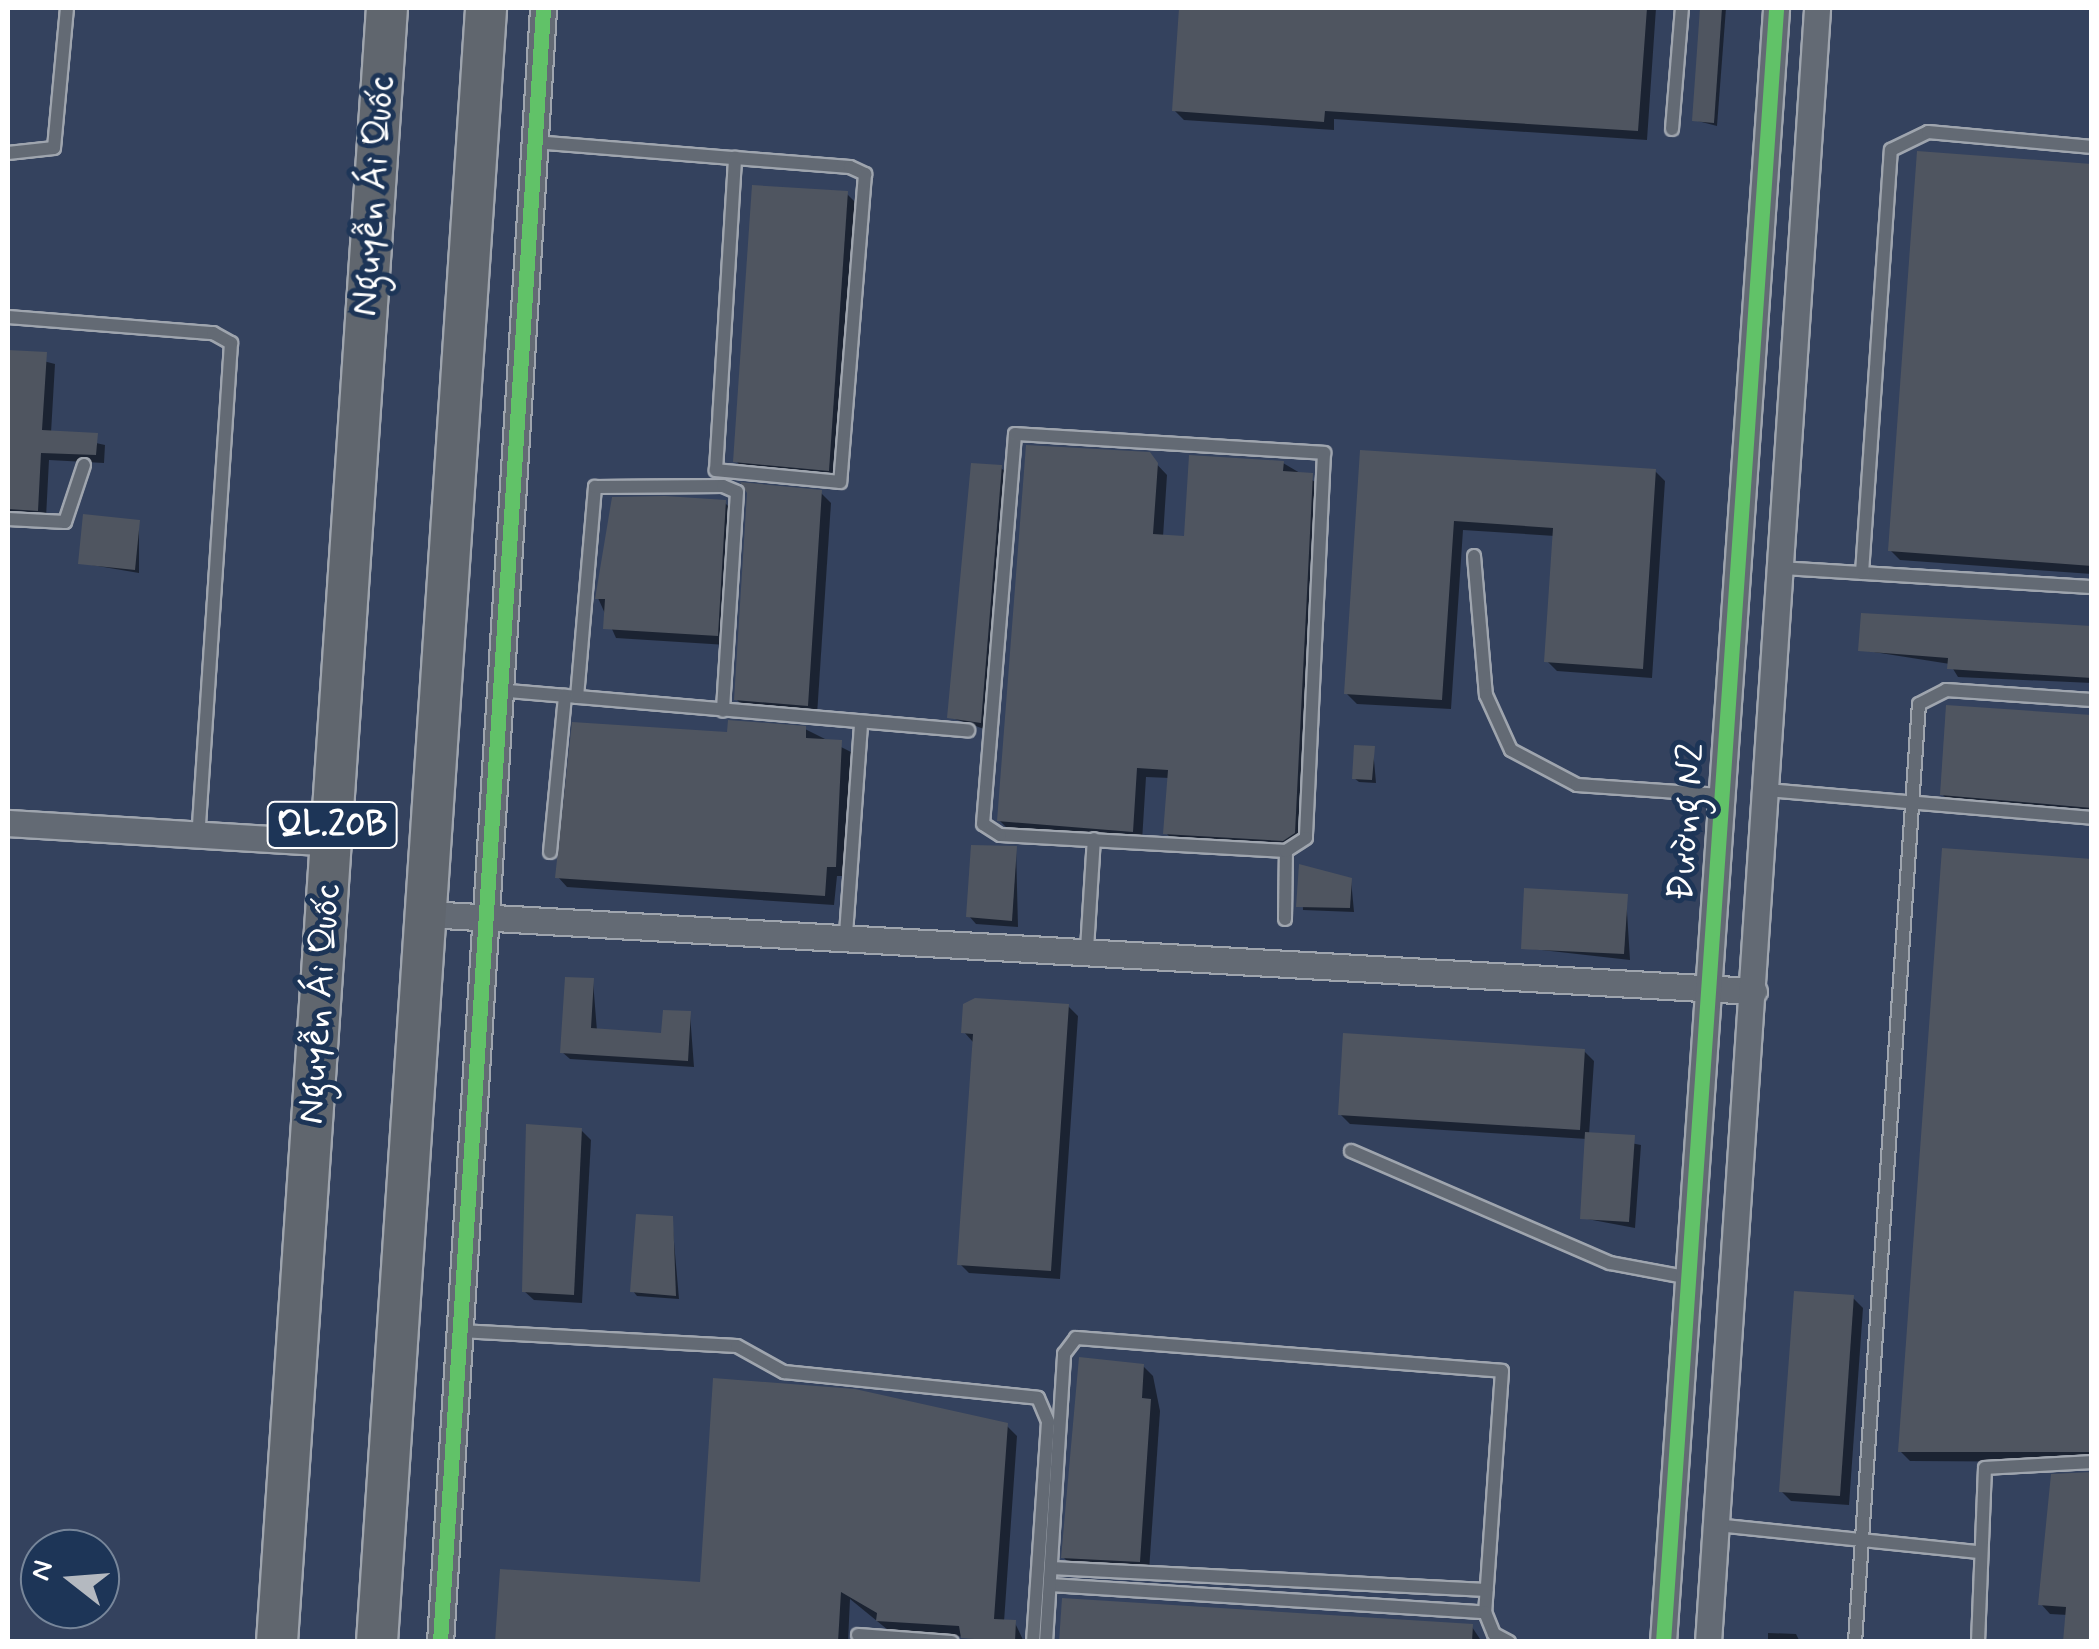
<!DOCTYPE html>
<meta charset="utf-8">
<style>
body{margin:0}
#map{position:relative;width:2099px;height:1649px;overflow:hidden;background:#2a374a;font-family:Mynerve,sans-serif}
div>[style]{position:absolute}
.built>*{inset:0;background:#34425e}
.shadow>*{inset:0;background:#0007}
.building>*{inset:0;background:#4f5560}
.roads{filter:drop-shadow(2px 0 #9fa5ae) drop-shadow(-2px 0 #9fa5ae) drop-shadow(0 2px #9fa5ae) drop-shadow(0 -2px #9fa5ae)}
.lane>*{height:12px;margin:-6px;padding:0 6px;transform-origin:6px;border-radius:6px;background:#636a74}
.street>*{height:25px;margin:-12.5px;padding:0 12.5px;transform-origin:12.5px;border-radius:12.5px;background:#636a74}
.primary>*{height:40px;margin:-20px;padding:0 20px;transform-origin:20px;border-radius:20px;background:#60666e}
.cycleway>*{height:15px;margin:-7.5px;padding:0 7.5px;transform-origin:7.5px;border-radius:7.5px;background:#61c268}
span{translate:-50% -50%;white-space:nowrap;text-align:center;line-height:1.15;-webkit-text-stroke:10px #1d3557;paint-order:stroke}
.shield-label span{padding:2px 8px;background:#1d3557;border:2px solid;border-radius:8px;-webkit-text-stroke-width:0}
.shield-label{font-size:35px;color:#fff;font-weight:700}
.street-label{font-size:38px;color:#fff}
.frame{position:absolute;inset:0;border:10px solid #fff;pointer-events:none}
.north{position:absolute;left:20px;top:1529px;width:100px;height:100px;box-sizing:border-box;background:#1d3557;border:2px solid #77869a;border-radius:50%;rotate:287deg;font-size:28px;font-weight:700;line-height:40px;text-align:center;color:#fff}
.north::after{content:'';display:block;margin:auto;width:35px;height:45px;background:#b4b9c0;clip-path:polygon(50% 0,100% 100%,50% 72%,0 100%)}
</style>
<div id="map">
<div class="built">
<div style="clip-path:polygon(evenodd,8px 8px,2091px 8px,2091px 1641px,8px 1642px,8px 8px,40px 1549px,100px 1549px,100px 1609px,40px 1609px,40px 1549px)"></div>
</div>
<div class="shadow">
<div style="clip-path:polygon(1181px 8px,1656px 8px,1647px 140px,1334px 119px,1334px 130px,1184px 120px,1174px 110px)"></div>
<div style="clip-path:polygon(1703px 8px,1726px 8px,1717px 126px,1694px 120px)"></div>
<div style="clip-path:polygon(2092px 166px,2092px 574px,1900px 560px,1890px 550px)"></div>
<div style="clip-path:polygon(846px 193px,856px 203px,838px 480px,746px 471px,736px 461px)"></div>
<div style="clip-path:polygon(8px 352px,55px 364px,51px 433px,105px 445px,104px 463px,49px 460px,46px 518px,8px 518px)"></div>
<div style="clip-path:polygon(1363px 453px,1655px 471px,1665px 481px,1652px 678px,1557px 671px,1547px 661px,1555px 536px,1463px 530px,1451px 709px,1357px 704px,1347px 694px)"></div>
<div style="clip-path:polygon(1148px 455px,1167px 475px,1163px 537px,1186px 539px,1283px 463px,1322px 486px,1304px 843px,1294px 850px,1176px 843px,1166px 833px,1170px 778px,1146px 777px,1142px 841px,1009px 830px,999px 820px)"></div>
<div style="clip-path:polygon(1001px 468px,1011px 477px,990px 731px,949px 717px)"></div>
<div style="clip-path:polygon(821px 493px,831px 503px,817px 715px,746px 709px,736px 699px)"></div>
<div style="clip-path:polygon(725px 503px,735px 513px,727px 645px,616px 638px,598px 598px)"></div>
<div style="clip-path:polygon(139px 522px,139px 573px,80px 563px)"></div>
<div style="clip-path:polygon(2092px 631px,2092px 683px,1958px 677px,1950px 664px,1861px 650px)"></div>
<div style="clip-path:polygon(2092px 718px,2092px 818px,1952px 804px,1942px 794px)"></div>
<div style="clip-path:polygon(805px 729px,851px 752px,845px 876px,837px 876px,834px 905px,567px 887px,558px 877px,729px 735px)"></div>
<div style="clip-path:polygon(1373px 749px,1376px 783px,1359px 782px,1354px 778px)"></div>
<div style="clip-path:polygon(1016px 848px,1018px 927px,976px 924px,969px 916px)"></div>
<div style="clip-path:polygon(2092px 861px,2092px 1462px,1910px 1461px,1900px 1451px)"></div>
<div style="clip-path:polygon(1301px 867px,1351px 880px,1354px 912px,1303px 910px)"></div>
<div style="clip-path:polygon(1626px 896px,1630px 960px,1524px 948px)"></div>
<div style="clip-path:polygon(593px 981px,597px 1031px,663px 1036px,690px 1014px,694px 1067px,570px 1059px,562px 1052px)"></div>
<div style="clip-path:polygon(1068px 1006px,1078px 1016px,1060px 1279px,969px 1273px,960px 1264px,973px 1042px,964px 1032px)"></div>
<div style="clip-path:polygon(1584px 1051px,1594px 1061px,1589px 1135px,1641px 1145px,1635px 1228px,1582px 1218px,1587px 1139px,1350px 1124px,1340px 1114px)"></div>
<div style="clip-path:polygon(581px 1130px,591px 1140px,582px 1303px,534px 1300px,524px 1291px)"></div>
<div style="clip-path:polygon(672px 1219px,679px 1299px,637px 1296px,633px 1291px)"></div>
<div style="clip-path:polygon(1853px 1298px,1863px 1308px,1849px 1505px,1791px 1501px,1781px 1491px)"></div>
<div style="clip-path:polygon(1081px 1360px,1143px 1366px,1153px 1376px,1160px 1411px,1149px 1571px,1074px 1568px,1064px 1558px)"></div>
<div style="clip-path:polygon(1006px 1425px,1017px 1436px,1004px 1622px,1015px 1623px,1024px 1642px,888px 1630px,850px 1599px,848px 1642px,497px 1642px,702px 1584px)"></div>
<div style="clip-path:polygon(2092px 1474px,2068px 1615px,2050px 1614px,2041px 1604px)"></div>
<div style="clip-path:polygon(1472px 1627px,1482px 1642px,1061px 1642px)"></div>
<div style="clip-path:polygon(1768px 1633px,1796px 1634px,1800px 1642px,1768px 1642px)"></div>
</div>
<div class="building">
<div style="clip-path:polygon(1179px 8px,1647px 8px,1638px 131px,1325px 111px,1324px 122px,1172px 111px)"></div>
<div style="clip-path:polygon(1700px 8px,1722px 8px,1714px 123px,1692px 121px)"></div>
<div style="clip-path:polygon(1917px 151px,2092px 164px,2092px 566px,1888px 551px)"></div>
<div style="clip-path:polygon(752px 185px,848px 191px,829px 471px,733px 462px)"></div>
<div style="clip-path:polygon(8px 350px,47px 352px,42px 430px,98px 433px,96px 455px,41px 453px,38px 511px,8px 509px)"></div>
<div style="clip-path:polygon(1026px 445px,1150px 452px,1158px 463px,1153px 534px,1184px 536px,1189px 455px,1284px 461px,1283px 471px,1313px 473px,1295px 833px,1283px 841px,1163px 834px,1168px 770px,1137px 768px,1133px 832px,997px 821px)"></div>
<div style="clip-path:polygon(1360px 450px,1656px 469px,1643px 669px,1544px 662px,1553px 528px,1454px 521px,1442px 700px,1344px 694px)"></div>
<div style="clip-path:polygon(971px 463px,1002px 465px,981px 723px,947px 718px)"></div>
<div style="clip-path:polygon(740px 482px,822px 490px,808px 706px,734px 700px,747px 493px)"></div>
<div style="clip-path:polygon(665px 496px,726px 500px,718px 636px,603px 629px,605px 599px,595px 599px,612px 497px)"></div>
<div style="clip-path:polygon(83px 514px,140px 520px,135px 570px,78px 564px)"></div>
<div style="clip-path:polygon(1861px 613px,2092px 626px,2092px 678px,1947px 669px,1948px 658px,1858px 651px)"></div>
<div style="clip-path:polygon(1946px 705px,2092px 715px,2092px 808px,1940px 795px)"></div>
<div style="clip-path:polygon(728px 720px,806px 726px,806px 738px,842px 740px,836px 867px,827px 867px,825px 896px,555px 878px,572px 722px,727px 732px)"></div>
<div style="clip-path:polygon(1354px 745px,1375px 746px,1372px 780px,1352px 779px)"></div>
<div style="clip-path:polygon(971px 845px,1017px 846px,1012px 921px,966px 917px)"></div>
<div style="clip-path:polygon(1942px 848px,2092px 859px,2092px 1452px,1898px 1452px)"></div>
<div style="clip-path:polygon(1299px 864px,1352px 878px,1350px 908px,1296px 907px)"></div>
<div style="clip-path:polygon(1524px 888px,1628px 894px,1624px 954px,1521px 949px)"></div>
<div style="clip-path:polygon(565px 977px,594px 978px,591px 1028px,661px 1033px,663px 1010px,691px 1011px,688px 1061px,560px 1053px)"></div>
<div style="clip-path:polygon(975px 998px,1069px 1004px,1051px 1271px,957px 1265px,973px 1034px,961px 1033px,963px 1004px)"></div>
<div style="clip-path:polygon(1343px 1033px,1585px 1049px,1580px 1130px,1338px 1115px)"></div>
<div style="clip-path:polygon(526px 1124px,582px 1128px,574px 1295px,522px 1292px)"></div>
<div style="clip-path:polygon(1585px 1132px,1635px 1135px,1629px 1222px,1580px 1219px)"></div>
<div style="clip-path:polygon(636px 1214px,673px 1216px,676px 1296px,630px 1292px)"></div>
<div style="clip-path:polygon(1794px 1291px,1854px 1295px,1840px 1496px,1779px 1492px)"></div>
<div style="clip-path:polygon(1079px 1357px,1144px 1364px,1142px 1398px,1151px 1399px,1140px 1562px,1061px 1558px)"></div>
<div style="clip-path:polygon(713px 1378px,855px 1389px,1008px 1423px,994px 1619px,1016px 1620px,1015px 1642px,961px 1638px,959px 1626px,876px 1621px,877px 1613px,841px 1592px,838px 1642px,495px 1642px,500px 1569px,700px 1582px)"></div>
<div style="clip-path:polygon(2092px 1472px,2092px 1642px,2063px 1642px,2066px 1607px,2038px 1605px,2051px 1474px)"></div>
<div style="clip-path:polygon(1062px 1598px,1473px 1624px,1472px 1642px,1059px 1642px)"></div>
</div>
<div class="roads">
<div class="lane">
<div style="left:1672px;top:129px;width:121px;rotate:-85.3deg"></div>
<div style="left:534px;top:142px;width:202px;rotate:4.6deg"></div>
<div style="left:735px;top:158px;width:115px;rotate:4.5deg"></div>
<div style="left:850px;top:167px;width:17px;rotate:25deg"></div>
<div style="left:865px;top:174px;width:309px;rotate:94.6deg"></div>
<div style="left:840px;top:482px;width:125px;rotate:-174.5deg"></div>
<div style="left:716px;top:470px;width:313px;rotate:-86.5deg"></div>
<div style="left:8px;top:153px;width:46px;rotate:-6.2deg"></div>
<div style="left:54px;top:148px;width:141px;rotate:-84.7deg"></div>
<div style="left:8px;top:317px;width:206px;rotate:4.5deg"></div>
<div style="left:213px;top:333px;width:21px;rotate:29deg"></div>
<div style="left:231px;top:343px;width:493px;rotate:93.8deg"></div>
<div style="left:8px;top:519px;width:57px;rotate:3deg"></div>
<div style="left:65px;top:522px;width:60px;rotate:-71.6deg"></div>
<div style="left:1474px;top:556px;width:140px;rotate:85.1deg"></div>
<div style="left:1486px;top:695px;width:60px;rotate:65.6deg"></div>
<div style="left:1511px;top:750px;width:75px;rotate:27.9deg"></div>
<div style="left:1577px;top:785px;width:144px;rotate:4deg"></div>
<div style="left:1781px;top:568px;width:312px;rotate:3.5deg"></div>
<div style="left:1862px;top:573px;width:424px;rotate:-86.1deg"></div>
<div style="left:1891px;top:150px;width:41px;rotate:-25.9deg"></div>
<div style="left:1928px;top:132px;width:165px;rotate:5.2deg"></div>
<div style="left:497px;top:690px;width:473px;rotate:4.9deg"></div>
<div style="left:577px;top:697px;width:211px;rotate:-85.1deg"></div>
<div style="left:595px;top:487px;width:128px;rotate:-0.4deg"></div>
<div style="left:723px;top:486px;width:15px;rotate:23deg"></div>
<div style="left:737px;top:492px;width:219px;rotate:93.7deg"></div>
<div style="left:1767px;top:790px;width:326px;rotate:4.9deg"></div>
<div style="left:550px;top:852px;width:157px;rotate:-84.5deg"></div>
<div style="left:1285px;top:919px;width:68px;rotate:-89.2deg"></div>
<div style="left:1286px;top:851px;width:286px;rotate:-176.8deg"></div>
<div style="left:1000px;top:835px;width:20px;rotate:-147deg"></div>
<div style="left:983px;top:824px;width:391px;rotate:-85.3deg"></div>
<div style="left:1015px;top:434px;width:310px;rotate:3.5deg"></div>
<div style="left:1324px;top:453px;width:385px;rotate:92.7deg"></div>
<div style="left:1306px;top:838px;width:24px;rotate:147deg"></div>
<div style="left:846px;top:934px;width:211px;rotate:-85.9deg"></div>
<div style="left:1087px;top:949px;width:110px;rotate:-86.4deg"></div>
<div style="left:1351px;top:1151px;width:282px;rotate:23.4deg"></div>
<div style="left:1610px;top:1263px;width:81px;rotate:10.6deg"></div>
<div style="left:460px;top:1331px;width:277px;rotate:3.1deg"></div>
<div style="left:737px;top:1346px;width:54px;rotate:29deg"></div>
<div style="left:784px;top:1372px;width:255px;rotate:5.8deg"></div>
<div style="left:1038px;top:1398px;width:26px;rotate:67deg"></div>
<div style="left:1048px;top:1422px;width:221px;rotate:93.9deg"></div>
<div style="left:1716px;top:1525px;width:263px;rotate:5.9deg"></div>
<div style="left:1051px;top:1568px;width:436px;rotate:2.9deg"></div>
<div style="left:1050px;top:1585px;width:436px;rotate:3.6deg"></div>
<div style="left:858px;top:1635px;width:94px;rotate:4.3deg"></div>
<div style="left:1046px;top:1642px;width:289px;rotate:-86.4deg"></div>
<div style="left:1064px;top:1354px;width:20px;rotate:-53deg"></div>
<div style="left:1076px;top:1338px;width:427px;rotate:4.4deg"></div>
<div style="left:1502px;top:1371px;width:242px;rotate:94deg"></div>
<div style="left:1485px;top:1612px;width:24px;rotate:68deg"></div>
<div style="left:1494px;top:1634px;width:17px;rotate:28deg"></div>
<div style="left:1855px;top:1642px;width:940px;rotate:-86.1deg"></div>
<div style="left:1919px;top:704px;width:30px;rotate:-27deg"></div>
<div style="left:1946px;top:690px;width:146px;rotate:3.9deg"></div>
<div style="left:1978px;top:1642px;width:174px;rotate:-87.7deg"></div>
<div style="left:1985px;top:1468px;width:107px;rotate:-3.2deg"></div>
</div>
<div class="street">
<div style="left:8px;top:823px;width:324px;rotate:3.5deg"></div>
<div style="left:426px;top:914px;width:1330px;rotate:3.32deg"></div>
<div style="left:440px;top:1642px;width:1637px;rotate:-86.39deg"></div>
<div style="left:1663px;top:1642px;width:1638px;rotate:-86.04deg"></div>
<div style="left:1708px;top:1642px;width:1638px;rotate:-86.18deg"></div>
</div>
<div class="primary">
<div style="left:277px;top:1642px;width:1638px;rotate:-86.15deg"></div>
<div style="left:377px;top:1642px;width:1638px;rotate:-86.18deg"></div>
</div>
</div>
<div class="cycleway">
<div style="left:440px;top:1642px;width:1637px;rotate:-86.39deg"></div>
<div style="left:1663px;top:1642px;width:1638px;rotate:-86.04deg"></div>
</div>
<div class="shield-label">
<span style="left:332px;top:825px">QL.20B</span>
</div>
<div class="street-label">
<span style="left:374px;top:196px;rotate:-86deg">Nguyễn Ái Quốc</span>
<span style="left:1687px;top:822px;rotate:-86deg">Đường N2</span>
<span style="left:320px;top:1004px;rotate:-86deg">Nguyễn Ái Quốc</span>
</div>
<div class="frame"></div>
<div class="north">N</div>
</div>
